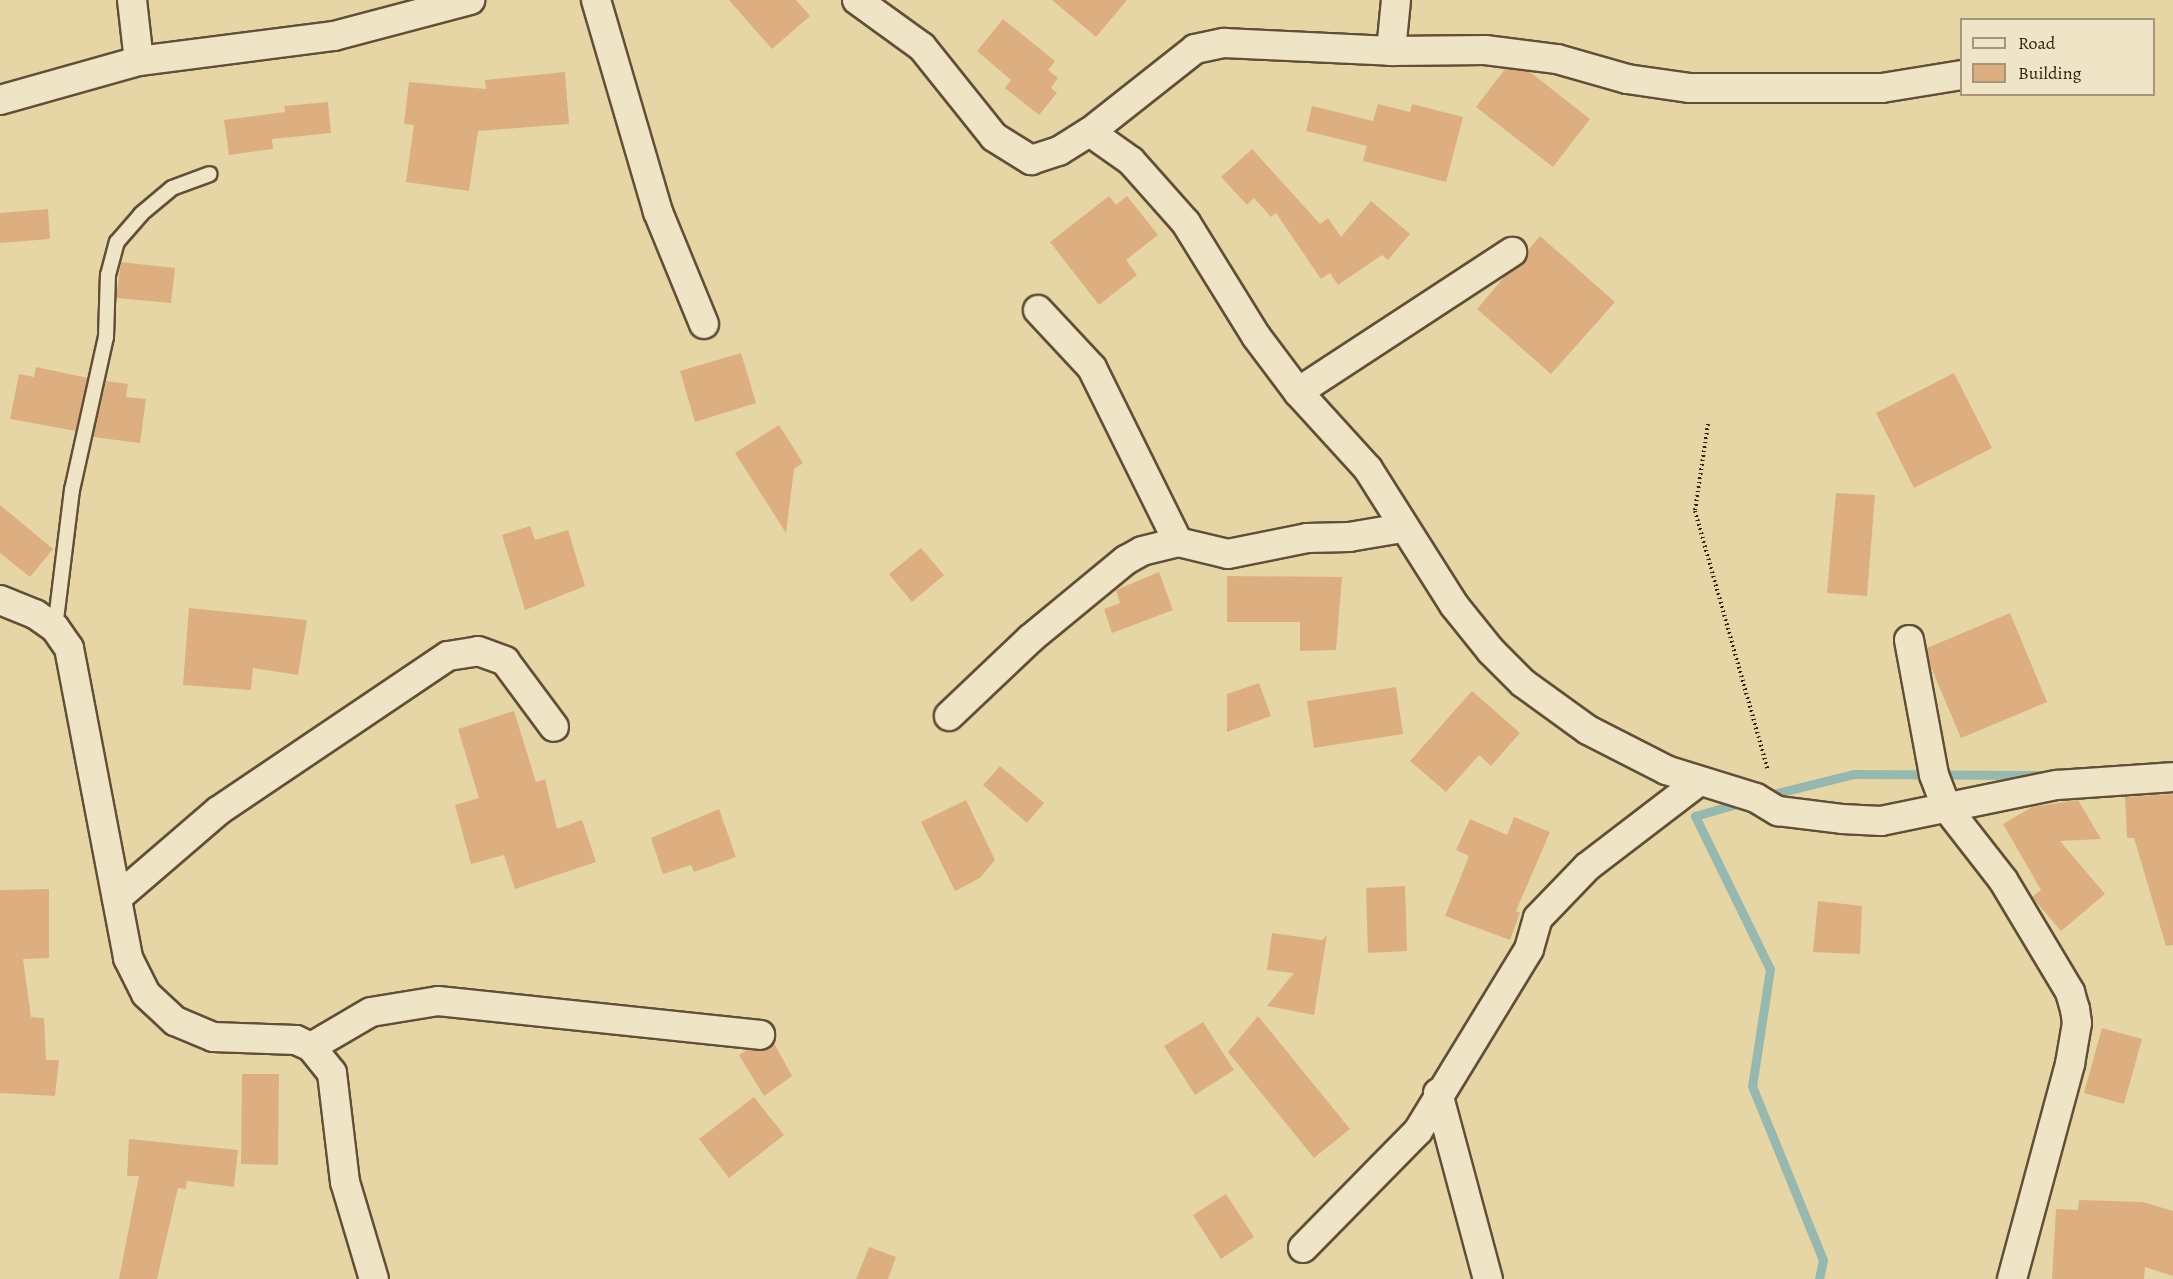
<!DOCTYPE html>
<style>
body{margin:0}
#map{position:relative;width:2173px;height:1279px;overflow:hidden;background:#e6d6a6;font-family:Alegreya,serif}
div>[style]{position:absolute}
.stream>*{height:9px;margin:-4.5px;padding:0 4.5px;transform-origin:4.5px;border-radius:4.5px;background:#97b8ae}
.building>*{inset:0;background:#ddaf80}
.path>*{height:4px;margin-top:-2px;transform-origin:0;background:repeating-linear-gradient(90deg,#362212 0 1.5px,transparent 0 4.5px)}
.roads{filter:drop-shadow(2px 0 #624f37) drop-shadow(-2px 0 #624f37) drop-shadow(0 2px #624f37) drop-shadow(0 -2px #624f37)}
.service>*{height:14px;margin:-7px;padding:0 7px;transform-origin:7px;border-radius:7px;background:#efe4c5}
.minor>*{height:28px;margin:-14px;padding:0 14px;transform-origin:14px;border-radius:14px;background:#efe4c5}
span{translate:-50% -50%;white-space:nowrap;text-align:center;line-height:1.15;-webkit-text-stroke:6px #efe4c5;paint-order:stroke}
.legend{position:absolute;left:1960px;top:18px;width:195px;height:78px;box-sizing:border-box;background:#efe4c5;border:2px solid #a5967d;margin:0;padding:8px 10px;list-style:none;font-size:18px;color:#362212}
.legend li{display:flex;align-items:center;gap:12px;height:30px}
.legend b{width:30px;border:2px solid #a5967d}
</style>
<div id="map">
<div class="stream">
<div style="left:1765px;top:796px;width:92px;rotate:-13.9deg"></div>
<div style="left:1854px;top:774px;width:192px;rotate:0.3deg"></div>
<div style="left:1743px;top:802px;width:50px;rotate:163.7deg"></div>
<div style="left:1695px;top:816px;width:170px;rotate:63.9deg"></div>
<div style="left:1770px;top:969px;width:118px;rotate:98.7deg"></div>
<div style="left:1752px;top:1086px;width:188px;rotate:67.8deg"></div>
<div style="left:1823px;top:1260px;width:19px;rotate:102deg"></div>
</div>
<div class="building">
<div style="clip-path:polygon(729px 0,796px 0,810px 16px,772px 49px)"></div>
<div style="clip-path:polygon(1052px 0,1127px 0,1096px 37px)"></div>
<div style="clip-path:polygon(1003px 19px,1055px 61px,1048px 70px,1058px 78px,1051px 88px,1057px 93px,1039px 115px,1005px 88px,1011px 80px,977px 51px)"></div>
<div style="clip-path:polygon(1505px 69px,1530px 72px,1590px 119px,1553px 167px,1476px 107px)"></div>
<div style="clip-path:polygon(565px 72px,569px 124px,478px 131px,469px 191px,406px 182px,414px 125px,404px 124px,409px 82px,486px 89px,485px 80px)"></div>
<div style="clip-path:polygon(328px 102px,331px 133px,272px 139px,273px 149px,229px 155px,224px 120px,285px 112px,284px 106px)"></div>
<div style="clip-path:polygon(1378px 104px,1410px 112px,1412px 104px,1463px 117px,1446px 182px,1363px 161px,1367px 146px,1306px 131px,1312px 106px,1373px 121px)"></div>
<div style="clip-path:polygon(1252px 149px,1320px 224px,1328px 218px,1341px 237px,1371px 201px,1410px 234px,1388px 260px,1382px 255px,1338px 285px,1330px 273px,1321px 279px,1276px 213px,1271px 217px,1254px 198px,1247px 205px,1221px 177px)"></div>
<div style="clip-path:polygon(1109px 196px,1116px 205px,1127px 196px,1158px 235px,1126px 260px,1137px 275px,1099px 305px,1050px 242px)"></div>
<div style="clip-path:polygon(48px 209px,50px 239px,0 243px,0 213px)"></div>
<div style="clip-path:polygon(1540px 236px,1615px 302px,1551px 374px,1477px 309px,1505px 276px,1526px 260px,1528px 250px)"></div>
<div style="clip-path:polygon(121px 262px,175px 268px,171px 303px,116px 298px)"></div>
<div style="clip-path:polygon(741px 353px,756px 403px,695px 422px,680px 371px)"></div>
<div style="clip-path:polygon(36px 367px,88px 378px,76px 431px,10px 419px,19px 374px,34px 377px)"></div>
<div style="clip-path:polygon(1954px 373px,1992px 448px,1914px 488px,1876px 413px)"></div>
<div style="clip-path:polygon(106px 381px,128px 384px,126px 397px,146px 399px,140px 443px,93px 437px)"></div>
<div style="clip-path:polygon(779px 425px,803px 463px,794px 469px,786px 533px,735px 453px)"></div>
<div style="clip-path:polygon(1836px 493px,1875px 495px,1867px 596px,1827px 593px)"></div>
<div style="clip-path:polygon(0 505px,53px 549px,30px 577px,0 553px)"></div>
<div style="clip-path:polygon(530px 526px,535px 540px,568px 530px,585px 586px,525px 610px,502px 535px)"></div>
<div style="clip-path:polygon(921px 548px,944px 575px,912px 602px,889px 574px)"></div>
<div style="clip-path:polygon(1159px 572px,1173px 610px,1112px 633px,1104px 609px,1120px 603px,1116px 590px)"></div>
<div style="clip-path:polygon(1227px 576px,1342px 577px,1336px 650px,1300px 651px,1300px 622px,1227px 622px)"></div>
<div style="clip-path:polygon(189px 608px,307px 620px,298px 675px,253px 668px,251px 690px,183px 685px)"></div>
<div style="clip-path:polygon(2010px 613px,2047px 702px,1961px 738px,1930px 665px,1927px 648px)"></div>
<div style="clip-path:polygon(1259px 683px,1271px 716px,1227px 732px,1227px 694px)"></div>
<div style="clip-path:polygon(1396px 687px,1403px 734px,1314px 748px,1307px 701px)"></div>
<div style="clip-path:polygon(1472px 691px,1520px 733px,1491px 766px,1479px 755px,1446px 792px,1410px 761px)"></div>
<div style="clip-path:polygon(514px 711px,536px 782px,545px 779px,557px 829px,582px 820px,596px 862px,515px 889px,504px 855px,471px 864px,455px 805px,479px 798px,458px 729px)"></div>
<div style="clip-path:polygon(1000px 766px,1044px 803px,1027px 823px,983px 785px)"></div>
<div style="clip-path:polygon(2173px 794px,2173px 945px,2166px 946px,2134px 838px,2127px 838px,2125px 797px)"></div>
<div style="clip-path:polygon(966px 800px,995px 860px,980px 878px,955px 891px,921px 822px)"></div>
<div style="clip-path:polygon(2078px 800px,2101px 839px,2060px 841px,2105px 894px,2061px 931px,2032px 897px,2041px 890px,2003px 824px,2032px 807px)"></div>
<div style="clip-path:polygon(719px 809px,736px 857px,694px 872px,691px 865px,663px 874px,651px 838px)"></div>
<div style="clip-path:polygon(1514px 817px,1550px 832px,1516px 911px,1520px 913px,1510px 940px,1445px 916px,1469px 856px,1456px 850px,1470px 819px,1507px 835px)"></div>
<div style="clip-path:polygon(1405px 886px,1407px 951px,1368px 953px,1366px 888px)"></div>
<div style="clip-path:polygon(49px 889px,49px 958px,23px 959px,31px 1017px,44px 1018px,46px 1060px,59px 1060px,55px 1096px,0 1093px,0 890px)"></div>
<div style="clip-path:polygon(1818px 901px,1862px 906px,1860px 954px,1813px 952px)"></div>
<div style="clip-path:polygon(1272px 933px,1322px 940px,1327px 935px,1314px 1015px,1267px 1006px,1294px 973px,1267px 970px)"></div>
<div style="clip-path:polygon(1258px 1016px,1350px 1129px,1314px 1158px,1228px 1052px)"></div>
<div style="clip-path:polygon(1203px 1022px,1234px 1070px,1195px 1095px,1164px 1046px)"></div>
<div style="clip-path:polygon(2102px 1028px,2142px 1039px,2124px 1104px,2084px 1093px)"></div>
<div style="clip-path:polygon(774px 1043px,792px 1076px,764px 1096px,739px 1055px,747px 1050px,766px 1050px)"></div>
<div style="clip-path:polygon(242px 1074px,279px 1074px,278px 1165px,241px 1164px)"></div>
<div style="clip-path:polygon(754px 1097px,784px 1135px,729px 1178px,699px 1139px)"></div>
<div style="clip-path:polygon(129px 1139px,238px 1150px,234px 1187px,187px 1181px,186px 1189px,178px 1188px,157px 1279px,119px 1279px,139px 1176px,127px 1176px)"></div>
<div style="clip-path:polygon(1226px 1194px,1254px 1237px,1221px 1259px,1193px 1215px)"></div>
<div style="clip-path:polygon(2079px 1200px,2143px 1202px,2173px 1211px,2173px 1276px,2145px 1267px,2144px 1279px,2052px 1279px,2056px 1209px,2078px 1210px)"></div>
<div style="clip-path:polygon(869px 1247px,896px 1257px,888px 1279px,856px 1279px)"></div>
</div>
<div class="path">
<div style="left:1708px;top:424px;width:88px;rotate:98.5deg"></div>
<div style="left:1695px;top:511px;width:269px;rotate:74.3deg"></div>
</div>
<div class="roads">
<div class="service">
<div style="left:55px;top:628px;width:139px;rotate:-83deg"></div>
<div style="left:72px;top:490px;width:157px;rotate:-77.5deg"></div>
<div style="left:106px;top:337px;width:62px;rotate:-88.2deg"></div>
<div style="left:108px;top:275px;width:34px;rotate:-75deg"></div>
<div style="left:117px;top:242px;width:37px;rotate:-49deg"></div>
<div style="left:141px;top:214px;width:40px;rotate:-40deg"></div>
<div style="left:172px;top:188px;width:40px;rotate:-20.2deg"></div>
</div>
<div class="minor">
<div style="left:132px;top:0;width:61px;rotate:83.5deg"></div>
<div style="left:596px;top:0;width:221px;rotate:73.7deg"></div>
<div style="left:658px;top:212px;width:121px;rotate:67.7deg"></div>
<div style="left:857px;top:0;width:80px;rotate:35.9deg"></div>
<div style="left:922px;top:47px;width:115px;rotate:51.3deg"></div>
<div style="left:994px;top:137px;width:44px;rotate:31.9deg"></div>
<div style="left:1031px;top:160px;width:29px;rotate:-18deg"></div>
<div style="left:1059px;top:151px;width:36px;rotate:-32deg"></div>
<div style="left:1090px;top:132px;width:134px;rotate:-38.3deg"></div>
<div style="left:1195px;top:49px;width:30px;rotate:-12deg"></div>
<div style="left:1224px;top:43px;width:167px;rotate:2.7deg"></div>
<div style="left:1391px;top:51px;width:94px;rotate:-0.6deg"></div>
<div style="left:1485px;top:50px;width:73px;rotate:7.1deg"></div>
<div style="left:1557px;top:59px;width:73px;rotate:15.9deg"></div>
<div style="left:1627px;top:79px;width:64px;rotate:8.1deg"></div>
<div style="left:1690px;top:88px;width:192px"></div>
<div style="left:1882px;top:88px;width:81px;rotate:-9.2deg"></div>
<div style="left:1391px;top:51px;width:51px;rotate:-84.4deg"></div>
<div style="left:0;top:100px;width:144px;rotate:-15.7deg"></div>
<div style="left:139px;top:61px;width:197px;rotate:-7.3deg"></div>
<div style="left:334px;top:36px;width:141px;rotate:-14.8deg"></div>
<div style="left:1090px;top:132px;width:50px;rotate:35.3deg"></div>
<div style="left:1131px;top:161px;width:83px;rotate:48.4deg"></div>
<div style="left:1186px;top:223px;width:133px;rotate:58.2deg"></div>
<div style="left:1256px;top:336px;width:70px;rotate:53.1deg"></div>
<div style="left:1298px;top:392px;width:104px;rotate:47.7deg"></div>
<div style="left:1368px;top:469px;width:161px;rotate:57.7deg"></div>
<div style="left:1454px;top:605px;width:59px;rotate:51.2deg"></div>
<div style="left:1491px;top:651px;width:45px;rotate:45deg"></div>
<div style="left:1523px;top:683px;width:80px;rotate:35.9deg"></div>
<div style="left:1588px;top:730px;width:88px;rotate:27.1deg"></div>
<div style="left:1666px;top:770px;width:94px;rotate:17.3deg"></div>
<div style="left:1756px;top:798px;width:26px;rotate:31deg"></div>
<div style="left:1778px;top:811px;width:64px;rotate:7.1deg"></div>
<div style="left:1842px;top:819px;width:39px;rotate:3deg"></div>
<div style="left:1881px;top:821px;width:180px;rotate:-11.6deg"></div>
<div style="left:2057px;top:785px;width:116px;rotate:-3.9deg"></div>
<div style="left:1038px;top:310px;width:79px;rotate:47deg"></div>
<div style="left:1092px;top:368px;width:194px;rotate:63.7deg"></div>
<div style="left:1178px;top:542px;width:51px;rotate:13.5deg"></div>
<div style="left:1228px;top:554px;width:81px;rotate:-11.4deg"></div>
<div style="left:1307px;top:538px;width:42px;rotate:-1.4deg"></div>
<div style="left:1349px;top:537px;width:54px;rotate:-9.6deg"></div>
<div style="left:1298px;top:392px;width:256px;rotate:-33.2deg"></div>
<div style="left:0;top:600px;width:38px;rotate:22deg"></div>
<div style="left:35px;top:614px;width:24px;rotate:35deg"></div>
<div style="left:55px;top:628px;width:24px;rotate:55deg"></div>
<div style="left:69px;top:648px;width:316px;rotate:79.2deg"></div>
<div style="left:128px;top:958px;width:40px;rotate:63.4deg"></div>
<div style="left:146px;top:994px;width:40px;rotate:43deg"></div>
<div style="left:175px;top:1021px;width:41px;rotate:22.8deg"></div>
<div style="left:213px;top:1037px;width:83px;rotate:2.1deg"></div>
<div style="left:296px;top:1040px;width:17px;rotate:25deg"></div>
<div style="left:311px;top:1047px;width:33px;rotate:51deg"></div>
<div style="left:332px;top:1073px;width:110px;rotate:83.2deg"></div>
<div style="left:345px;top:1182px;width:101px;rotate:73.4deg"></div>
<div style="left:1909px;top:640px;width:137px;rotate:79.5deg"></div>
<div style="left:1934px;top:775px;width:34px;rotate:69deg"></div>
<div style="left:1946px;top:807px;width:93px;rotate:52deg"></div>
<div style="left:2003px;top:880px;width:131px;rotate:59.1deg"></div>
<div style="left:2070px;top:992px;width:18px;rotate:74deg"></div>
<div style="left:2075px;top:1009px;width:14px;rotate:82deg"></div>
<div style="left:2077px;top:1023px;width:42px;rotate:99.7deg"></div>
<div style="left:2070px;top:1064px;width:223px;rotate:105.1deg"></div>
<div style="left:949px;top:716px;width:112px;rotate:-43.5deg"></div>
<div style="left:1030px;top:639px;width:124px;rotate:-39.5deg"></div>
<div style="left:1126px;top:560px;width:18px;rotate:-29deg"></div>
<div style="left:1142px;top:551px;width:37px;rotate:-14deg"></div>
<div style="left:117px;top:898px;width:133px;rotate:-40.7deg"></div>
<div style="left:218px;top:811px;width:277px;rotate:-34deg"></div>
<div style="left:448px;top:656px;width:30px;rotate:-9deg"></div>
<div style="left:478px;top:651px;width:29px;rotate:20deg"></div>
<div style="left:505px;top:661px;width:82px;rotate:53.4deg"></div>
<div style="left:311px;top:1047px;width:69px;rotate:-30.3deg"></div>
<div style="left:371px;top:1012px;width:68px;rotate:-9.3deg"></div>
<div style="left:438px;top:1001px;width:324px;rotate:6deg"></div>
<div style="left:1438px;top:1093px;width:193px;rotate:75deg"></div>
<div style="left:1303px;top:1248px;width:164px;rotate:-45.5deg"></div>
<div style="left:1418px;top:1131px;width:213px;rotate:-58.6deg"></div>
<div style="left:1529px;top:949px;width:32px;rotate:-74deg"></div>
<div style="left:1538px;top:918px;width:71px;rotate:-46.1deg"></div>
<div style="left:1587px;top:867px;width:140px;rotate:-37.4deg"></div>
</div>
</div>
<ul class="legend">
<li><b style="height:8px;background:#efe4c5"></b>Road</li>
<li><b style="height:16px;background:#ddaf80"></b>Building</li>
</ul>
</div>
